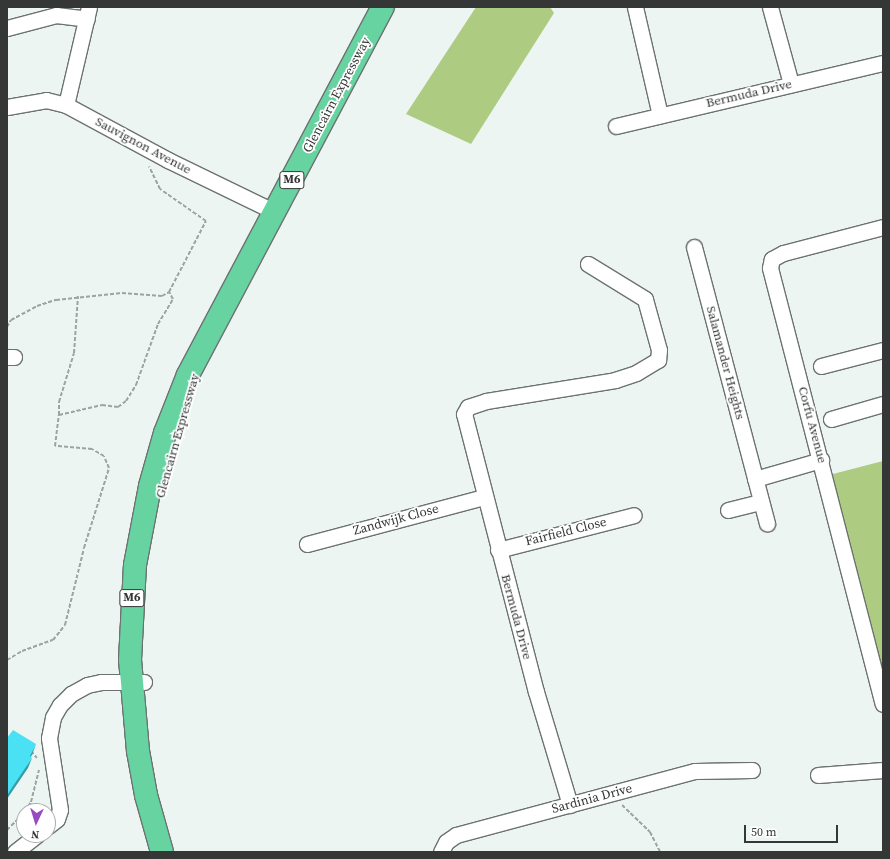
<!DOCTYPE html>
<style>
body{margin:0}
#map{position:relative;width:890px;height:859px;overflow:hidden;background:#edf5f3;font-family:"Source Serif 4",serif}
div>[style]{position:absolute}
.green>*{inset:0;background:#adcc82}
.path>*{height:2px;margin-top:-1px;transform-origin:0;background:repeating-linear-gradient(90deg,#9ea3a2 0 4px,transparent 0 6px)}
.roads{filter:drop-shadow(1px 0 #6c7271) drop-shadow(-1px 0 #6c7271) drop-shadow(0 1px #6c7271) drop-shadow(0 -1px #6c7271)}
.minor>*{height:15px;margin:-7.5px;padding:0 7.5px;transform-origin:7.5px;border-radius:7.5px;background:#fff}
.primary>*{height:22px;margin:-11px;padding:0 11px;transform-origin:11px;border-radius:11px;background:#66d3a1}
.shaded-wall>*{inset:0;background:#339eaa}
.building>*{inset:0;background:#49e1f3}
span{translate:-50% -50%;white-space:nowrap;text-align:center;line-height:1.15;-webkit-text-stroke:3.5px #fff;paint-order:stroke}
.shield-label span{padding:1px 3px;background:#fff;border:1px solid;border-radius:3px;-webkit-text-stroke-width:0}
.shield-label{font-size:12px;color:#343736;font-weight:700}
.street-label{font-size:13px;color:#343736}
.frame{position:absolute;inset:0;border:8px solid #343736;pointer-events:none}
.north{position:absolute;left:16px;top:803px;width:40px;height:40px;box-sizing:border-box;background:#fff;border:1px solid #aeafaf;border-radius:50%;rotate:184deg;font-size:11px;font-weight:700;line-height:16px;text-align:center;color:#343736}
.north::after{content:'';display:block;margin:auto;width:14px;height:18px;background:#964cbe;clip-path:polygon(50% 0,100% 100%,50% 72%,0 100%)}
.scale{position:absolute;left:744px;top:825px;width:94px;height:18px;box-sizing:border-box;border:2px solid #343736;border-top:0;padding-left:5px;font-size:12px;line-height:14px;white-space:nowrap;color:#343736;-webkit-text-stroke:3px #fff;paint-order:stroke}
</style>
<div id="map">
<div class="green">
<div style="clip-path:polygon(476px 7px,550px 7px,554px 13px,471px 144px,406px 114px)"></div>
<div style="clip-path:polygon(883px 461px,883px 677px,829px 475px)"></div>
</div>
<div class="path">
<div style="left:7px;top:327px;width:8px;rotate:-60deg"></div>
<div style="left:11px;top:320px;width:30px;rotate:-28deg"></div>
<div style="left:37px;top:306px;width:20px;rotate:-18deg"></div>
<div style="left:56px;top:300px;width:66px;rotate:-6.1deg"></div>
<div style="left:122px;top:293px;width:40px;rotate:4.3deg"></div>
<div style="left:162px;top:296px;width:8px;rotate:-30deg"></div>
<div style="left:59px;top:415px;width:13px;rotate:-90deg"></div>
<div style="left:59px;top:402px;width:51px;rotate:-73deg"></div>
<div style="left:74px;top:353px;width:57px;rotate:-86deg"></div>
<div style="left:7px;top:660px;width:17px;rotate:-31deg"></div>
<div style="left:22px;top:651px;width:33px;rotate:-20deg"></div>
<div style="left:53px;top:640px;width:19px;rotate:-51deg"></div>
<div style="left:65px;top:625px;width:79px;rotate:-76.1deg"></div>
<div style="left:84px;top:548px;width:84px;rotate:-72.6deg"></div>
<div style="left:109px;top:468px;width:13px;rotate:-113deg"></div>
<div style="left:104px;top:456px;width:14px;rotate:-150deg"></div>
<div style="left:92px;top:449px;width:37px;rotate:-175deg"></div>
<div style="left:55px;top:446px;width:31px;rotate:-83deg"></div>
<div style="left:59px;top:415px;width:44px;rotate:-13.1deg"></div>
<div style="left:102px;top:405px;width:16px;rotate:7deg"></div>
<div style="left:118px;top:407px;width:10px;rotate:-37deg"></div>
<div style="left:126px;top:401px;width:19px;rotate:-58deg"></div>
<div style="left:136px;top:385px;width:65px;rotate:-70.2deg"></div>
<div style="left:158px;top:324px;width:29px;rotate:-59deg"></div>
<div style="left:173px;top:299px;width:8px;rotate:-120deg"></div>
<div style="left:169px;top:292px;width:80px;rotate:-62.5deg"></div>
<div style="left:206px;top:221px;width:56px;rotate:-145.2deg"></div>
<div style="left:160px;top:189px;width:25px;rotate:-116deg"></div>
<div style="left:31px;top:751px;width:9px;rotate:49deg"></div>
<div style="left:622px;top:805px;width:39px;rotate:44deg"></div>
<div style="left:650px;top:832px;width:22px;rotate:63deg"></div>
<div style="left:25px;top:811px;width:11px;rotate:-56deg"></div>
<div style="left:31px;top:802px;width:33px;rotate:-76deg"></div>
<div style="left:7px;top:830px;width:24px;rotate:-45deg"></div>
</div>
<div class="roads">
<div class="minor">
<div style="left:635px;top:7px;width:111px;rotate:77deg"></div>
<div style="left:770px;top:7px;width:80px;rotate:74.7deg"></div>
<div style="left:7px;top:28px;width:51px;rotate:-14.9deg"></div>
<div style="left:56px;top:15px;width:31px;rotate:7deg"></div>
<div style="left:66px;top:105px;width:101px;rotate:-76.8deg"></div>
<div style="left:7px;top:107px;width:40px;rotate:-10deg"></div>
<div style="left:46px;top:100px;width:21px;rotate:14deg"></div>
<div style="left:66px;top:105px;width:116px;rotate:28.3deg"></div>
<div style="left:168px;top:160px;width:119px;rotate:25.9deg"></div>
<div style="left:616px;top:126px;width:274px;rotate:-13.3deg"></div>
<div style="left:883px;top:227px;width:103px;rotate:165.4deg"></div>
<div style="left:783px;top:253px;width:13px;rotate:151deg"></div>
<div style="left:772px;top:259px;width:9px;rotate:103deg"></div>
<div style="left:770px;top:268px;width:450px;rotate:75.5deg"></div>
<div style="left:694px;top:247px;width:286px;rotate:75.2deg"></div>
<div style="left:7px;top:357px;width:7px"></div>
<div style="left:821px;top:366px;width:64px;rotate:-14.5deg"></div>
<div style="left:831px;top:419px;width:54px;rotate:-16.1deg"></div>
<div style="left:755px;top:479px;width:69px;rotate:-16.1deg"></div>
<div style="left:728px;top:510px;width:34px;rotate:-14deg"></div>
<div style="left:307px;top:544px;width:183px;rotate:-14.9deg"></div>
<div style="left:498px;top:550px;width:140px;rotate:-14.4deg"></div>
<div style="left:818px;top:775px;width:65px;rotate:-4.4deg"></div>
<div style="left:570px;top:805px;width:118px;rotate:-106.7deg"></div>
<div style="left:536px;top:692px;width:287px;rotate:-104.5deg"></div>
<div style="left:464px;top:414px;width:8px;rotate:-60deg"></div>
<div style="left:468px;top:407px;width:19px;rotate:-18deg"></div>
<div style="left:486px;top:401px;width:131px;rotate:-9.2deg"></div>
<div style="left:615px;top:380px;width:22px;rotate:-18deg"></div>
<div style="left:636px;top:373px;width:26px;rotate:-31deg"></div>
<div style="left:658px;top:360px;width:10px;rotate:-84deg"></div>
<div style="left:659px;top:350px;width:53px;rotate:-105.4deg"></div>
<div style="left:645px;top:299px;width:67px;rotate:-148.4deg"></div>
<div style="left:48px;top:826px;width:11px;rotate:-38deg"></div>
<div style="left:57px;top:819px;width:9px;rotate:-72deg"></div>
<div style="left:60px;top:810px;width:73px;rotate:-98.7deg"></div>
<div style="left:49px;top:738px;width:21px;rotate:-79deg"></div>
<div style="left:53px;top:717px;width:14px;rotate:-60deg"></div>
<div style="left:60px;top:705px;width:16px;rotate:-45deg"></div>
<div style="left:71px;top:694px;width:18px;rotate:-29deg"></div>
<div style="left:87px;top:685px;width:14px;rotate:-12deg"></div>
<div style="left:101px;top:682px;width:43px"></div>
<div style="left:15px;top:852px;width:28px;rotate:-38deg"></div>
<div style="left:441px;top:852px;width:11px;rotate:-63deg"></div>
<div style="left:446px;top:842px;width:12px;rotate:-35deg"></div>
<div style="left:456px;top:835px;width:247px;rotate:-15deg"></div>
<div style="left:695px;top:771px;width:57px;rotate:-1deg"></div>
</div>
<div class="primary">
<div style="left:162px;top:852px;width:59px;rotate:-105.7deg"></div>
<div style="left:146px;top:795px;width:45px;rotate:-100.3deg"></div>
<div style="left:138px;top:751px;width:91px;rotate:-95deg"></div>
<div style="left:130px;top:660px;width:95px;rotate:-87deg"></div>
<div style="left:135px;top:565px;width:80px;rotate:-79.2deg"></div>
<div style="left:150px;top:486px;width:55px;rotate:-74.2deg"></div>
<div style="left:165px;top:433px;width:62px;rotate:-68.4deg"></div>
<div style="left:188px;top:375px;width:416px;rotate:-62.1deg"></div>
</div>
</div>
<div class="shaded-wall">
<div style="clip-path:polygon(36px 744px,32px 755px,26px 766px,32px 758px,28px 768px,7px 799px,7px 795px)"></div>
</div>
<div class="building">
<div style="clip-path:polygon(13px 730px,36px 744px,30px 756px,32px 758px,7px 795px,7px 738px)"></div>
</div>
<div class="shield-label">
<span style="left:292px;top:180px">M6</span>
<span style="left:132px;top:598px">M6</span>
</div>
<div class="street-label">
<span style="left:749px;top:94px;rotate:-13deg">Bermuda Drive</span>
<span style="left:337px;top:95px;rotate:-62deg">Glencairn Expressway</span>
<span style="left:143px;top:146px;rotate:28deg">Sauvignon Avenue</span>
<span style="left:725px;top:363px;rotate:75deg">Salamander Heights</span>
<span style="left:812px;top:425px;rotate:75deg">Corfu Avenue</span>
<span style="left:178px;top:436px;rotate:-74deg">Glencairn Expressway</span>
<span style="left:396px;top:520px;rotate:-15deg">Zandwijk Close</span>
<span style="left:566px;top:532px;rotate:-14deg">Fairfield Close</span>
<span style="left:516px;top:617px;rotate:75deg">Bermuda Drive</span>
<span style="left:592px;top:799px;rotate:-15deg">Sardinia Drive</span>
</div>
<div class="frame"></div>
<div class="north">N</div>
<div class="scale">50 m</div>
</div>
